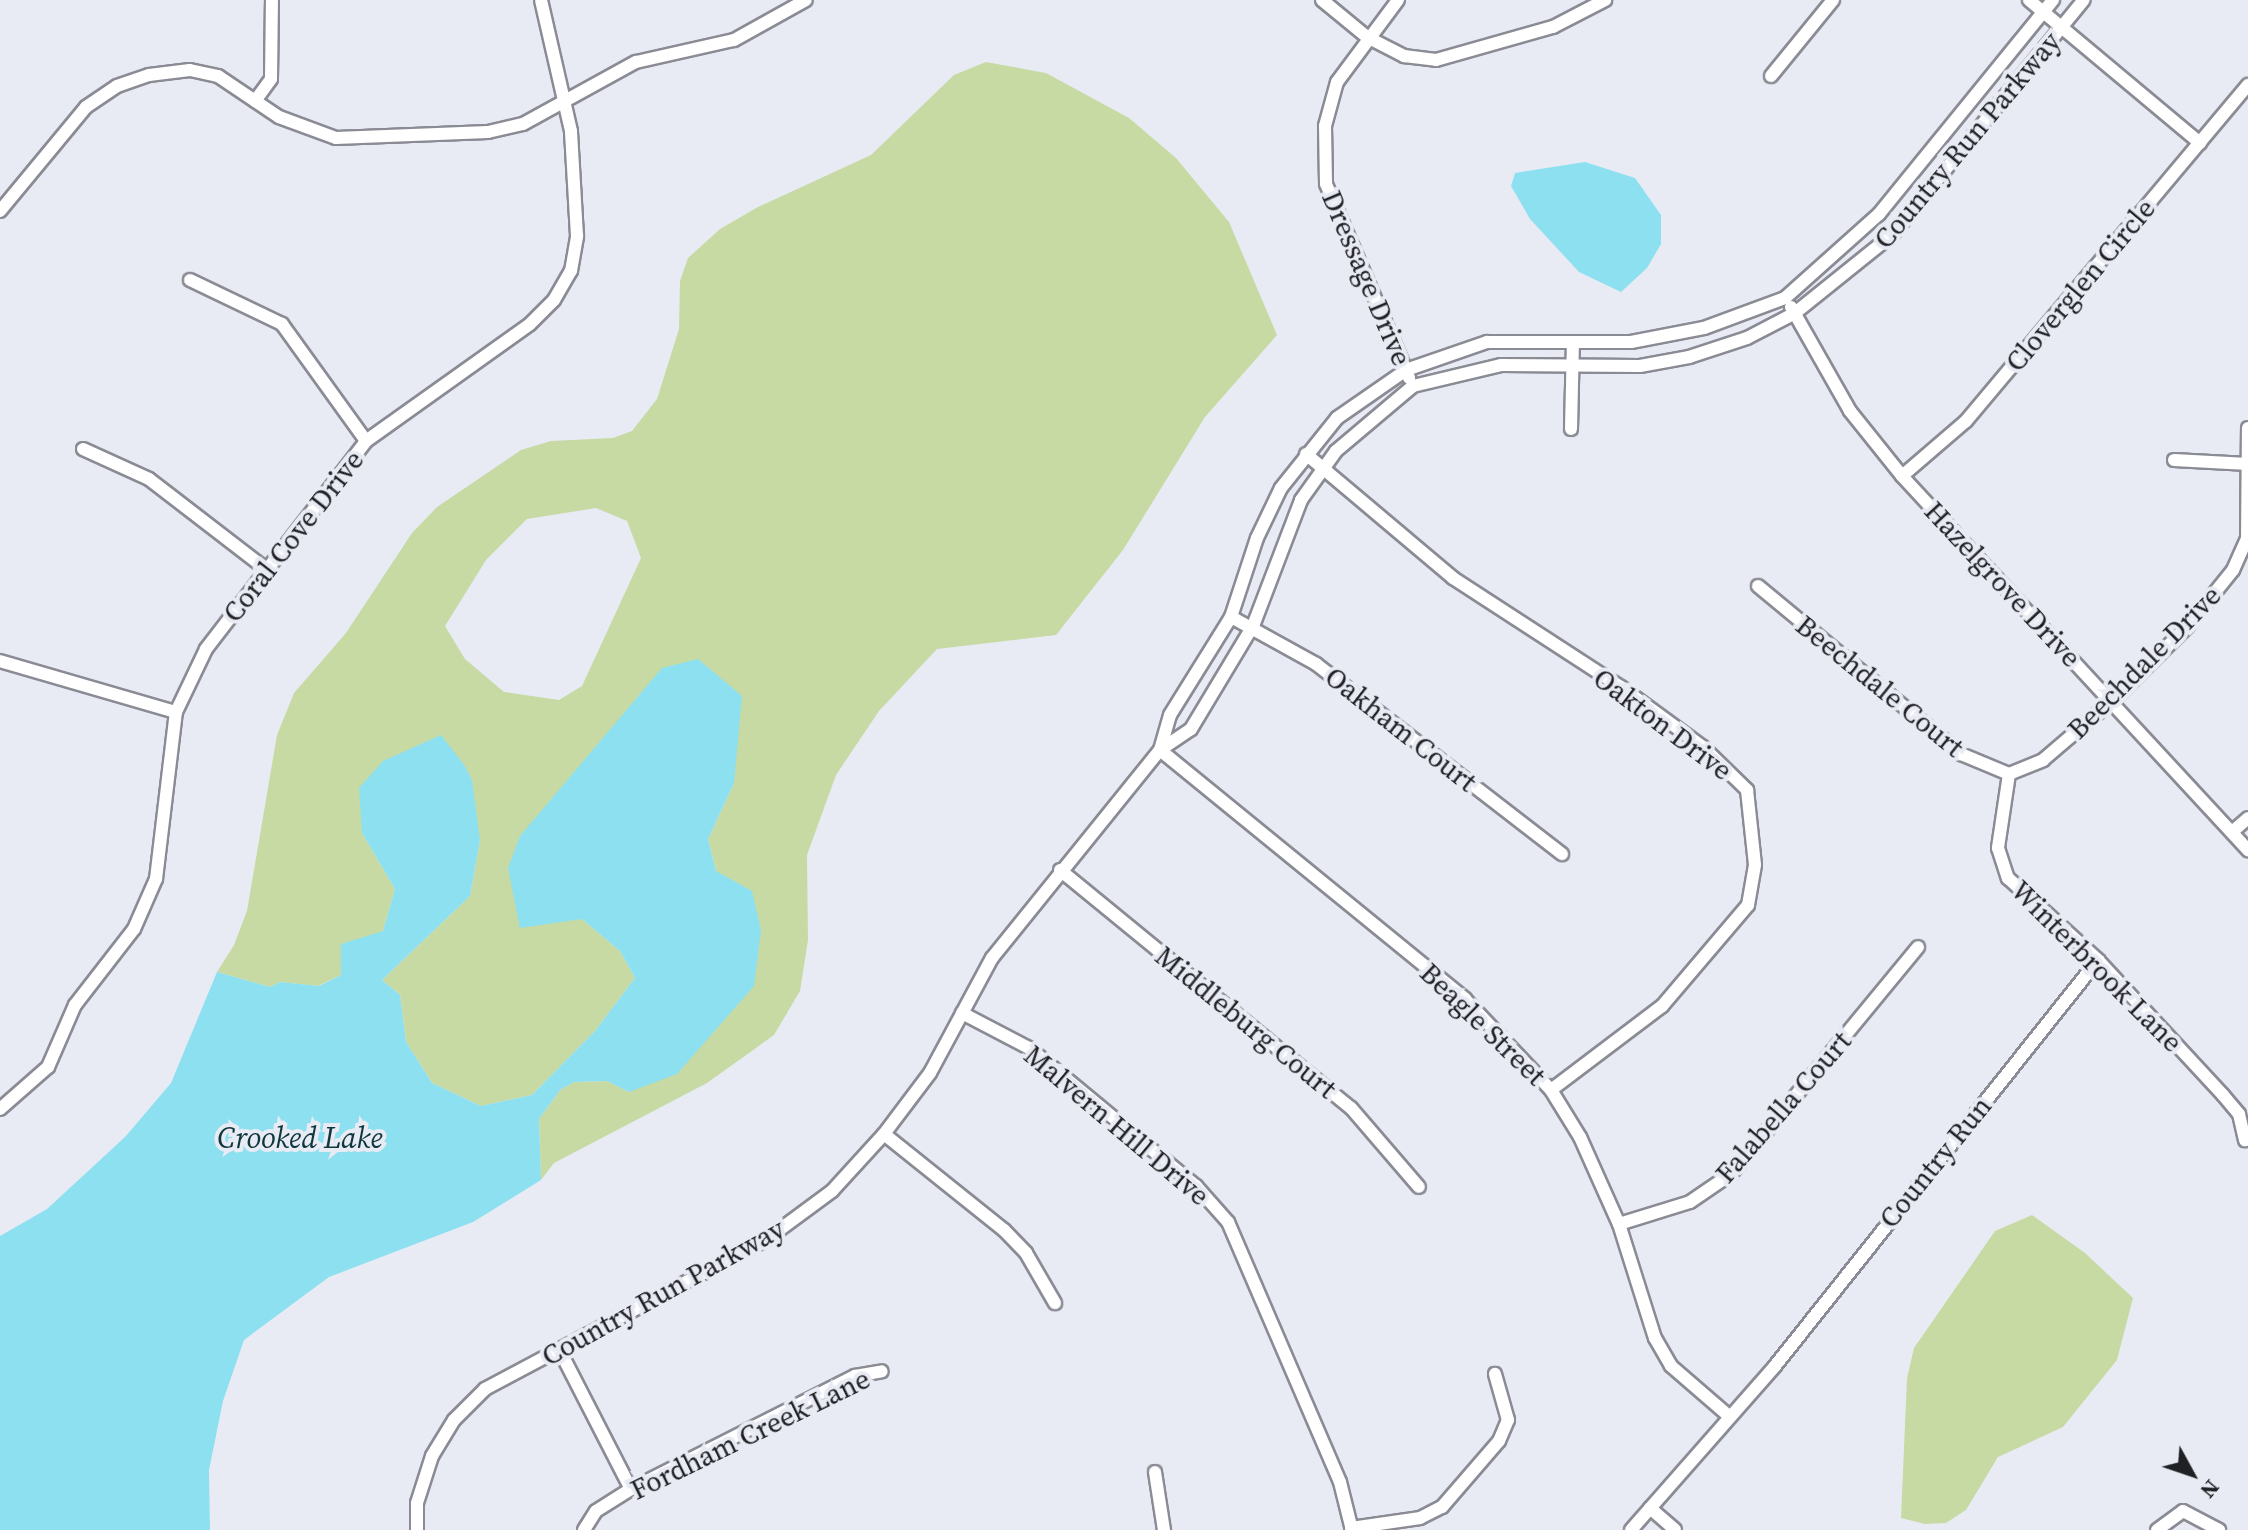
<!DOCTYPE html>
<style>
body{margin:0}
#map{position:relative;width:2248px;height:1530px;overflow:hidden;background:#e9ebf4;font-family:"Source Serif 4",serif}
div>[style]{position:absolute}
.green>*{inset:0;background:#c7daa3}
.water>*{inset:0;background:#8de0f0}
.roads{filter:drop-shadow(2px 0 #8a8b94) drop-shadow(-2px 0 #8a8b94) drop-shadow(0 2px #8a8b94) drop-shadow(0 -2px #8a8b94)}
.minor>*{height:12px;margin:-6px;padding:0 6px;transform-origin:6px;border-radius:6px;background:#fff}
span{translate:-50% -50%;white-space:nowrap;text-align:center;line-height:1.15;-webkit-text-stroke:8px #e9ebf4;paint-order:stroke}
.street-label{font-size:28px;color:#202125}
.water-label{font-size:30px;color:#0d363d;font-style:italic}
.north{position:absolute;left:2152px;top:1434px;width:80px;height:80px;-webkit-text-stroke:6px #e9ebf4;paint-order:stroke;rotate:130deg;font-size:22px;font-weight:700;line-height:32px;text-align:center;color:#202125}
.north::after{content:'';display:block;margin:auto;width:28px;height:36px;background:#202125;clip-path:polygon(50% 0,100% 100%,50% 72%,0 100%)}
</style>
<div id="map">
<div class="green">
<div style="clip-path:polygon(evenodd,986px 62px,1046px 73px,1129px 118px,1176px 158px,1229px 222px,1277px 335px,1205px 417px,1123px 550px,1056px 635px,937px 649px,879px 711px,836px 775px,807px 855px,808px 940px,800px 991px,774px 1035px,707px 1083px,554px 1163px,541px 1180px,539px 1119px,560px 1090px,574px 1082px,607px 1081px,629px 1092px,716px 871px,708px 839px,734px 783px,582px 919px,620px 951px,635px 978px,595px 1031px,532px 1095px,481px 1106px,432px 1083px,406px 1042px,400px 995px,382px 980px,470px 896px,480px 840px,362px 833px,395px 889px,383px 931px,341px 975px,318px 986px,280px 982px,270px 987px,217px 972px,234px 945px,247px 911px,277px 735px,294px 693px,346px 633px,412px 533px,437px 507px,521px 450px,551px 441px,613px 438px,632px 431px,657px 399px,679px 329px,680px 281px,688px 258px,720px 229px,758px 207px,871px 155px,954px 75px,986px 62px,596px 508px,627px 521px,641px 558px,582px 686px,559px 700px,504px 692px,465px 659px,445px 626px,486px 560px,527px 519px,596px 508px)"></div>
<div style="clip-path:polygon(2032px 1215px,2085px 1253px,2133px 1298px,2117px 1360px,2063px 1427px,1998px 1457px,1966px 1510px,1946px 1523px,1925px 1524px,1901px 1518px,1907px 1378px,1914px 1348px,1995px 1231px)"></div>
</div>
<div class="water">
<div style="clip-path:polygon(1585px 162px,1635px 178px,1661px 215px,1661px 244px,1647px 268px,1621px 292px,1579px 272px,1530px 219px,1511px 186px,1515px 173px)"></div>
<div style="clip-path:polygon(698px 659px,742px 696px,734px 783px,708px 839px,716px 871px,752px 891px,761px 930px,754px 986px,677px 1074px,629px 1092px,607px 1081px,574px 1082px,560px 1090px,539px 1119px,541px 1180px,473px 1222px,329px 1277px,244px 1340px,223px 1401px,209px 1470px,210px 1530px,0 1530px,0 1236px,47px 1209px,125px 1137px,171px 1083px,217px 972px,270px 987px,280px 982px,319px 986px,341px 975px,341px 944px,383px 931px,395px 889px,362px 833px,359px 788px,383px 761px,441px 735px,465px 766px,472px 780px,480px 840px,470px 896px,382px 980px,400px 995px,406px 1042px,432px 1083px,481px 1106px,532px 1095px,595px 1031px,635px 978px,620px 951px,582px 919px,520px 928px,508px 868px,520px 836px,662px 668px)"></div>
</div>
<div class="roads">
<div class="minor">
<div style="left:1322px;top:0;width:58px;rotate:39.4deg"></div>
<div style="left:1367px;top:37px;width:42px;rotate:27.2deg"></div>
<div style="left:1404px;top:56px;width:32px;rotate:7deg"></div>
<div style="left:1436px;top:60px;width:122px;rotate:-15.8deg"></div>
<div style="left:1553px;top:27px;width:59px;rotate:-27.4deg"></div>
<div style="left:1398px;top:0;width:102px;rotate:126.6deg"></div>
<div style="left:1337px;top:82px;width:46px;rotate:105.3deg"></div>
<div style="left:1325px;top:126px;width:58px;rotate:89deg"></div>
<div style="left:1326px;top:184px;width:211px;rotate:66.8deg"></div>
<div style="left:2029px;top:0;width:223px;rotate:39.9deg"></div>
<div style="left:1771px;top:76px;width:98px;rotate:-50.8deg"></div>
<div style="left:255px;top:101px;width:27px;rotate:-54deg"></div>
<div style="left:271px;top:79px;width:79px;rotate:-89.3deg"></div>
<div style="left:0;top:211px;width:135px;rotate:-50.4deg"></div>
<div style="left:86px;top:107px;width:37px;rotate:-34deg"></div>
<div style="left:117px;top:86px;width:34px;rotate:-19deg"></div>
<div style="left:149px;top:75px;width:41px;rotate:-7deg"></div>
<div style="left:190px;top:70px;width:29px;rotate:12deg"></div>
<div style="left:218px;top:76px;width:73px;rotate:33.9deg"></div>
<div style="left:279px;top:117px;width:61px;rotate:20.2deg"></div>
<div style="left:336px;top:138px;width:152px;rotate:-2.3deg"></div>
<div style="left:488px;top:132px;width:36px;rotate:-13deg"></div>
<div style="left:523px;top:124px;width:129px;rotate:-28.8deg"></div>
<div style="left:636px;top:62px;width:100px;rotate:-12.7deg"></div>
<div style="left:734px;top:40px;width:82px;rotate:-29.1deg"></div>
<div style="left:190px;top:280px;width:102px;rotate:25.6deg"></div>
<div style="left:282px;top:324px;width:144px;rotate:54.3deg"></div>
<div style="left:1791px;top:307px;width:120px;rotate:60.4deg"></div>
<div style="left:1850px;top:411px;width:83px;rotate:51.3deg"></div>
<div style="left:1902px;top:476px;width:510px;rotate:47.23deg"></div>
<div style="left:1571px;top:429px;width:86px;rotate:-88.7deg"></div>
<div style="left:83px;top:449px;width:72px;rotate:24.4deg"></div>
<div style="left:149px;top:479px;width:148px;rotate:37.6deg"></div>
<div style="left:1306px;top:454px;width:192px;rotate:40.1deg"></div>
<div style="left:1453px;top:578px;width:200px;rotate:33deg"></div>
<div style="left:1621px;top:687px;width:102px;rotate:36.2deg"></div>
<div style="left:1703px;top:747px;width:62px;rotate:44.3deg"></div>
<div style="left:1747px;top:790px;width:75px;rotate:83.9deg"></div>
<div style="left:1755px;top:865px;width:41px;rotate:99.9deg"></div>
<div style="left:1748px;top:905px;width:133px;rotate:130.4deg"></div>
<div style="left:1662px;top:1006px;width:139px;rotate:142.9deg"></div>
<div style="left:2174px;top:460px;width:74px;rotate:3.1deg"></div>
<div style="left:1902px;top:476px;width:84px;rotate:-40.7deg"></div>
<div style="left:1966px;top:421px;width:439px;rotate:-50deg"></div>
<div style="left:1758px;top:586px;width:264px;rotate:39.6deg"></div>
<div style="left:1961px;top:754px;width:52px;rotate:22.6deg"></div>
<div style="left:1231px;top:617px;width:97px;rotate:28.9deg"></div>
<div style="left:1316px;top:664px;width:311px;rotate:37.7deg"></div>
<div style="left:0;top:661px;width:183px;rotate:16.2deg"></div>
<div style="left:1160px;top:750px;width:36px;rotate:-74deg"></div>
<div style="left:1170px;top:715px;width:115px;rotate:-58.1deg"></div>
<div style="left:1231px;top:617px;width:83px;rotate:-71.8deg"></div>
<div style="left:1257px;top:538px;width:55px;rotate:-64.4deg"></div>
<div style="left:1281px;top:488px;width:90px;rotate:-51.3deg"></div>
<div style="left:1337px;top:418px;width:84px;rotate:-34.8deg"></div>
<div style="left:1406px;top:370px;width:86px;rotate:-19.1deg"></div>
<div style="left:1487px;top:342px;width:144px"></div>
<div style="left:1631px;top:342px;width:74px;rotate:-10.9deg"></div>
<div style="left:1704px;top:328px;width:86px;rotate:-20.3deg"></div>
<div style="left:1785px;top:298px;width:126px;rotate:-41.8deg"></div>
<div style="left:1879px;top:214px;width:276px;rotate:-50.9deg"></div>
<div style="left:1160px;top:750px;width:394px;rotate:39.2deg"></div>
<div style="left:1465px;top:999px;width:125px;rotate:46.6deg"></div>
<div style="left:1551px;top:1090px;width:55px;rotate:58.3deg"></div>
<div style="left:1580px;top:1137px;width:95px;rotate:65.9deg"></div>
<div style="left:1619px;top:1224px;width:120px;rotate:72.5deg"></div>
<div style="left:1655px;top:1338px;width:32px;rotate:60deg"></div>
<div style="left:1671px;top:1366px;width:77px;rotate:40.8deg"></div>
<div style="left:2009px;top:774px;width:75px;rotate:98.5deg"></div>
<div style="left:1998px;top:848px;width:32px;rotate:72deg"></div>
<div style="left:2008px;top:878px;width:122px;rotate:42.3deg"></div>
<div style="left:2098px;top:960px;width:184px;rotate:47.2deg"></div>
<div style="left:2223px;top:1095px;width:25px;rotate:50deg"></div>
<div style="left:2239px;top:1114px;width:27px;rotate:77deg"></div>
<div style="left:2009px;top:774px;width:37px;rotate:-22deg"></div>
<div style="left:2043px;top:760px;width:91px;rotate:-40.5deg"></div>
<div style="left:2112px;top:701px;width:105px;rotate:-44.6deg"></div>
<div style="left:2187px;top:627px;width:73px;rotate:-51.1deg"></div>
<div style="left:2233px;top:570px;width:34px;rotate:-66deg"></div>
<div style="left:2247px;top:539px;width:111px;rotate:-89.5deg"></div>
<div style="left:2232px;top:832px;width:21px;rotate:-41deg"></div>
<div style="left:1060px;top:870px;width:376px;rotate:39.3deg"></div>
<div style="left:1351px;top:1108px;width:104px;rotate:49.3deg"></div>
<div style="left:962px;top:1013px;width:76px;rotate:27.6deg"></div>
<div style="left:1029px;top:1048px;width:217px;rotate:39.6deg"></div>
<div style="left:1196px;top:1186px;width:48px;rotate:48.4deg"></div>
<div style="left:1228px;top:1222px;width:283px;rotate:66.7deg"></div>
<div style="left:1340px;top:1482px;width:49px;rotate:76deg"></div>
<div style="left:0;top:1109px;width:64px;rotate:-41.2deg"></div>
<div style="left:48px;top:1067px;width:68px;rotate:-66.5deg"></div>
<div style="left:75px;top:1005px;width:96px;rotate:-52.2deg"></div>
<div style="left:134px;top:929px;width:55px;rotate:-66.3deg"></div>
<div style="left:156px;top:879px;width:168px;rotate:-83.2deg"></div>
<div style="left:176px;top:712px;width:70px;rotate:-64.5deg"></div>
<div style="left:206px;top:649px;width:262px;rotate:-52.4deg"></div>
<div style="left:366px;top:441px;width:201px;rotate:-35.5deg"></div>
<div style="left:530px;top:324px;width:34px;rotate:-45deg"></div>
<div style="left:554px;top:300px;width:34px;rotate:-60deg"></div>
<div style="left:571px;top:271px;width:36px;rotate:-80deg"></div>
<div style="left:577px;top:236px;width:105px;rotate:-93.3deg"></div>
<div style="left:571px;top:131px;width:134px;rotate:-102.9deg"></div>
<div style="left:884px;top:1134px;width:154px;rotate:38.7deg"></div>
<div style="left:1004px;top:1230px;width:32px;rotate:46deg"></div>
<div style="left:1026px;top:1253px;width:58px;rotate:59.9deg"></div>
<div style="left:1619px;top:1224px;width:74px;rotate:-17.2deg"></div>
<div style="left:1690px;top:1202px;width:50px;rotate:-34.3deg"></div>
<div style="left:1731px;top:1174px;width:294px;rotate:-50.5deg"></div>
<div style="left:559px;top:1349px;width:157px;rotate:62.8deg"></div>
<div style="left:1155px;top:1472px;width:59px;rotate:81.2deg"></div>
<div style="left:1650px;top:1508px;width:33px;rotate:41deg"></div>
<div style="left:1351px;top:1528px;width:70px;rotate:-8.2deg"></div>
<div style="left:1420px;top:1518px;width:25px;rotate:-27deg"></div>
<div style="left:1442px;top:1507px;width:87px;rotate:-49.2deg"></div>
<div style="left:1499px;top:1441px;width:23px;rotate:-67deg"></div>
<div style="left:1508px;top:1420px;width:48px;rotate:-105.8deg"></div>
<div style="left:417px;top:1530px;width:27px;rotate:-90deg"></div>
<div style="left:417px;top:1503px;width:49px;rotate:-72.3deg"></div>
<div style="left:432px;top:1456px;width:42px;rotate:-58.6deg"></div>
<div style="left:454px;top:1420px;width:44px;rotate:-45deg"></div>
<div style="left:485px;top:1389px;width:319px;rotate:-28deg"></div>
<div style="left:767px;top:1239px;width:81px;rotate:-36.4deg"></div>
<div style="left:832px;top:1191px;width:77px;rotate:-47.6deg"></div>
<div style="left:884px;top:1134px;width:76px;rotate:-53deg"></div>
<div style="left:930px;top:1073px;width:131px;rotate:-61.7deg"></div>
<div style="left:992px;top:958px;width:267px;rotate:-51.1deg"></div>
<div style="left:1160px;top:750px;width:37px;rotate:-34deg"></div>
<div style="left:1191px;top:729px;width:120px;rotate:-59deg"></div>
<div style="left:1253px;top:626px;width:135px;rotate:-69.1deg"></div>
<div style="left:1301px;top:500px;width:60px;rotate:-54.5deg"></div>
<div style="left:1336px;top:451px;width:101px;rotate:-40.2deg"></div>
<div style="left:1413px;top:386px;width:90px;rotate:-13.4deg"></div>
<div style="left:1501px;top:365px;width:139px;rotate:0.4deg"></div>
<div style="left:1640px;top:366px;width:50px;rotate:-10.4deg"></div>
<div style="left:1689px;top:357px;width:61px;rotate:-18.1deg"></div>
<div style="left:1747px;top:338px;width:54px;rotate:-27.5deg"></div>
<div style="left:1795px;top:313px;width:124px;rotate:-38.8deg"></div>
<div style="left:1892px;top:235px;width:303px;rotate:-50.8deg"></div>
<div style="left:584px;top:1530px;width:22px;rotate:-58deg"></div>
<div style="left:596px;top:1511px;width:41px;rotate:-32.2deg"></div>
<div style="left:631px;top:1489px;width:251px;rotate:-26.8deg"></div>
<div style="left:855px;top:1376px;width:27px;rotate:-10deg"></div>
<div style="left:1631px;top:1530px;width:218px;rotate:-48.7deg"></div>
<div style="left:1775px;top:1366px;width:519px;rotate:-51.5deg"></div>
<div style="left:2157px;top:1530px;width:32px;rotate:-36deg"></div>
<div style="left:2183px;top:1511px;width:41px;rotate:27.8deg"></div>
</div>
</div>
<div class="street-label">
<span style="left:1967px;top:140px;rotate:-50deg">Country Run Parkway</span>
<span style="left:1367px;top:278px;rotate:67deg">Dressage Drive</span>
<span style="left:2080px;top:285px;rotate:-50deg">Cloverglen Circle</span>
<span style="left:293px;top:536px;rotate:-52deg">Coral Cove Drive</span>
<span style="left:2003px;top:584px;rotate:47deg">Hazelgrove Drive</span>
<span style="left:2144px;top:662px;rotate:-45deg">Beechdale Drive</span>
<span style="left:1880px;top:686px;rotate:39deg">Beechdale Court</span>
<span style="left:1663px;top:724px;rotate:37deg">Oakton Drive</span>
<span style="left:1401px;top:729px;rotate:38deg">Oakham Court</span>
<span style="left:2097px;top:966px;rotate:45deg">Winterbrook Lane</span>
<span style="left:1246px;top:1022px;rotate:39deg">Middleburg Court</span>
<span style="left:1483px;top:1024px;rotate:44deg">Beagle Street</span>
<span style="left:1783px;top:1107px;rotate:-49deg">Falabella Court</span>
<span style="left:1117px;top:1125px;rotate:40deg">Malvern Hill Drive</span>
<span style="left:1935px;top:1162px;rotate:-51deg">Country Run</span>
<span style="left:663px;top:1292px;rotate:-29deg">Country Run Parkway</span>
<span style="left:750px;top:1434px;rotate:-26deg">Fordham Creek Lane</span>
</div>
<div class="water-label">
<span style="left:300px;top:1138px">Crooked Lake</span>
</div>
<div class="north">N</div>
</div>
